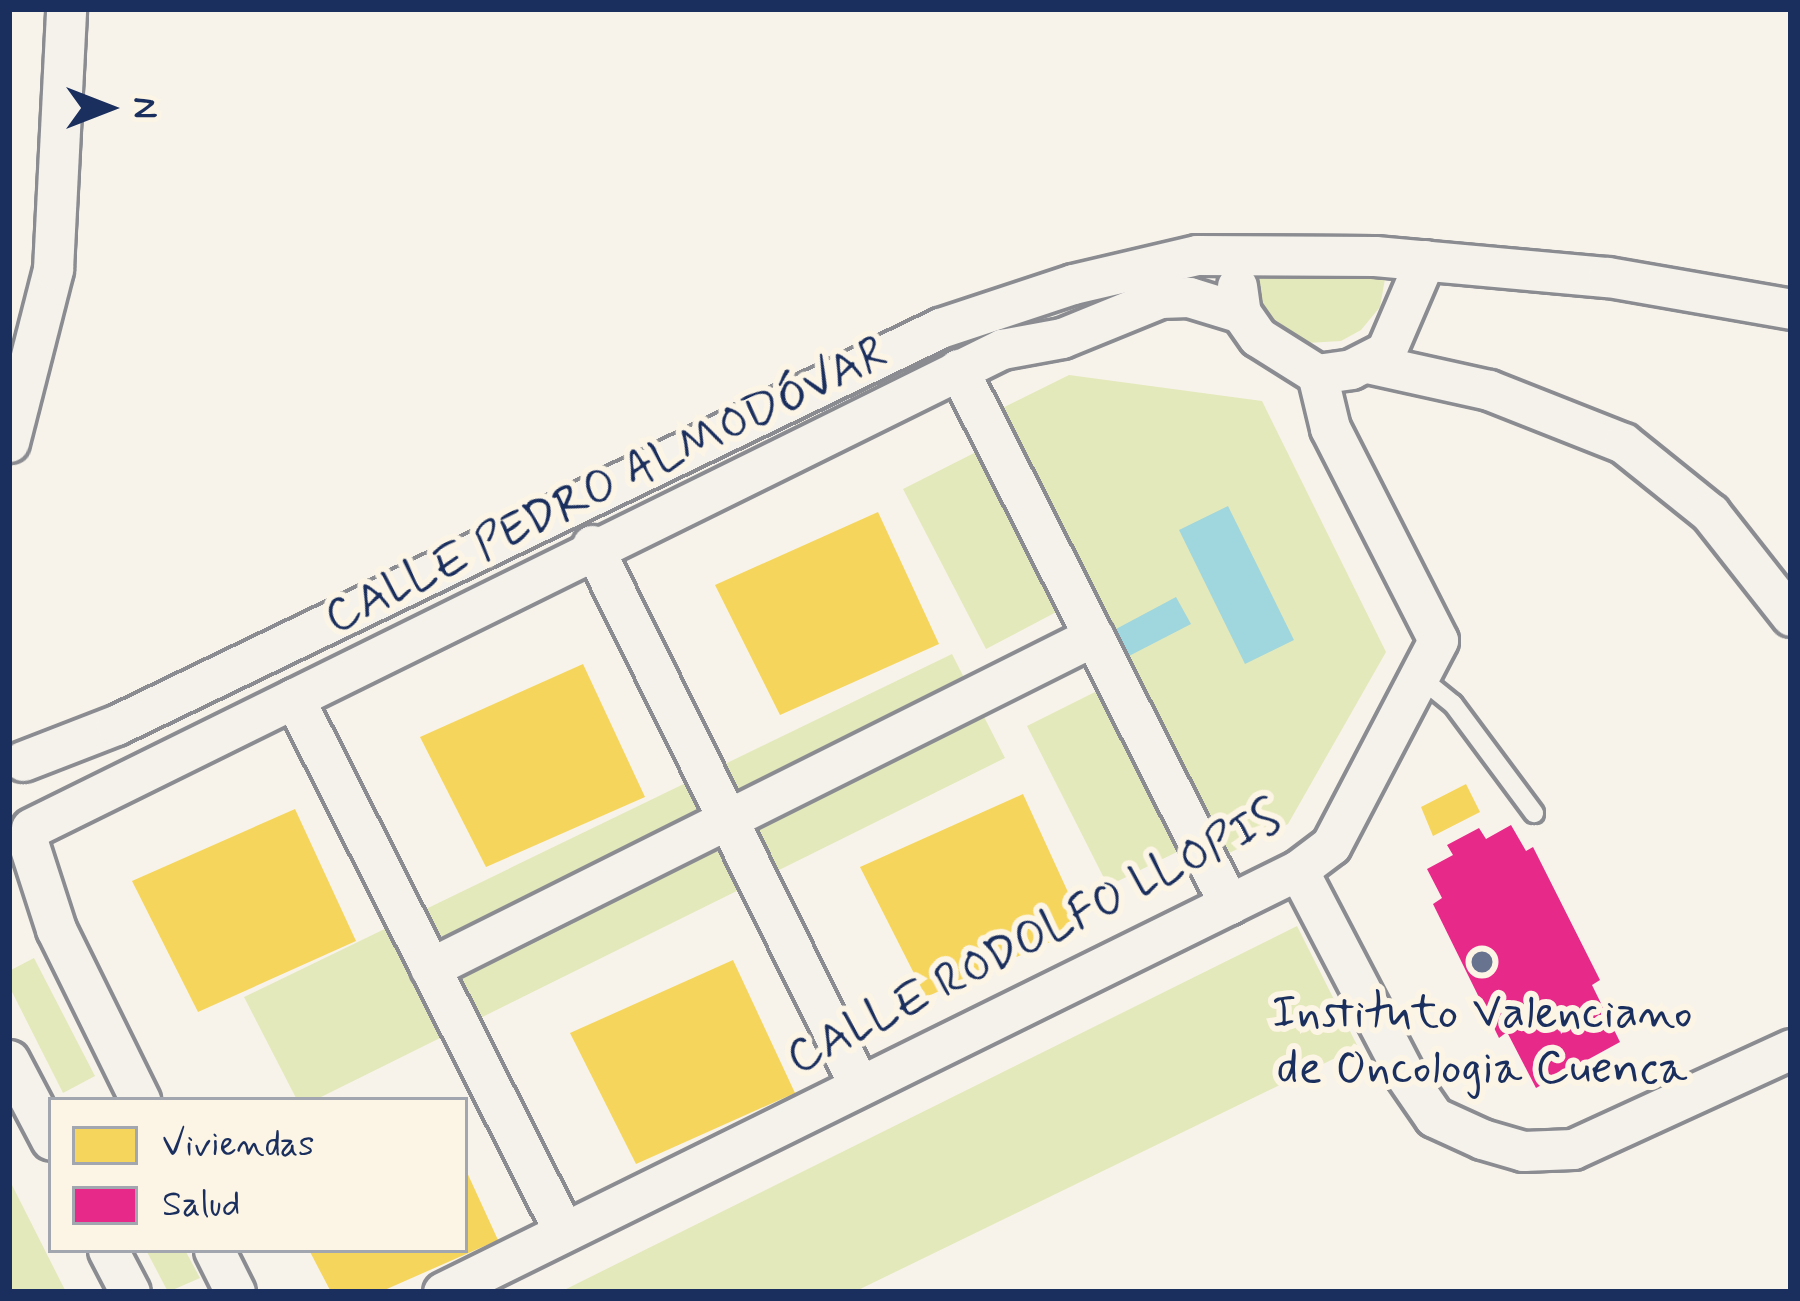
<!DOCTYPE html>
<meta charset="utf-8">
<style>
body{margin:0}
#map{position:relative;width:1800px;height:1301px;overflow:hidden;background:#f7f3ea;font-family:Mynerve,sans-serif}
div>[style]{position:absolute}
.green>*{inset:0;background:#e4e9bb}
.water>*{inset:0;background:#a0d6dd}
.homes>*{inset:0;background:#f6d55c}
.health>*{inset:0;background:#e7298a}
.roads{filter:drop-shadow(3px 0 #8a8c91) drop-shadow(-3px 0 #8a8c91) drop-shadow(0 3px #8a8c91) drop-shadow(0 -3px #8a8c91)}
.lane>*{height:18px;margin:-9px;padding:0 9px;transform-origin:9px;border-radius:9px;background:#f5f2ec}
.street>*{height:39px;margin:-19.5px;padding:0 19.5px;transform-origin:19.5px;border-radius:19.5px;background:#f5f2ec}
.dots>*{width:33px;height:33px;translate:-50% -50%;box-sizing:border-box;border:6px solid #fcf5e5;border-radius:50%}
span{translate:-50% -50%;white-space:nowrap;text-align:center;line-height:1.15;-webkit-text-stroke:12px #fcf5e5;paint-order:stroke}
.street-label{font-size:48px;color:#1b2f5e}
.poi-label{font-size:48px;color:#1b2f5e}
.frame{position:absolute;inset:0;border:12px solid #1b2f5e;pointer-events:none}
.legend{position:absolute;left:48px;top:1097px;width:420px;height:156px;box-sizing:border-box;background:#fcf5e5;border:3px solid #a2a6af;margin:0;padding:15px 21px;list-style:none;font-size:36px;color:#1b2f5e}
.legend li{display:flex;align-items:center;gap:24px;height:60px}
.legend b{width:60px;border:3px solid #a2a6af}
.north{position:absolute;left:48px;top:48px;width:120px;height:120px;-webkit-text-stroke:9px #fcf5e5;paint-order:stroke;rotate:90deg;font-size:33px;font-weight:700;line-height:48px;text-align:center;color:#1b2f5e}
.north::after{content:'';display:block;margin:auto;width:42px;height:54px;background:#1b2f5e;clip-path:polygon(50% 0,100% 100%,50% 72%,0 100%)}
</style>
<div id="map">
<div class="green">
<div style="clip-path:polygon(1254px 269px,1328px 274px,1385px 279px,1380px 307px,1361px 330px,1341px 341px,1307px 343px,1263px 311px)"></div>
<div style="clip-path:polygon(1069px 375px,1262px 401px,1386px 652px,1288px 824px,1215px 860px,988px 415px)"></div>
<div style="clip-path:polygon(980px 450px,1062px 609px,986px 649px,903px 489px)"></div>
<div style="clip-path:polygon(952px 654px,1005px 758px,315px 1100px,297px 1100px,244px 997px)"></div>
<div style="clip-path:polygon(1103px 688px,1185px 848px,1108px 886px,1027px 726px)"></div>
<div style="clip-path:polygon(1297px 926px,1358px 1047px,854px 1292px,560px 1292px)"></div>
<div style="clip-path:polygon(34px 958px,95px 1076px,63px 1093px,9px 986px,9px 971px)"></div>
<div style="clip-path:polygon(9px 1179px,66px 1292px,9px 1292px)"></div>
<div style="clip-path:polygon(146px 1250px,185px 1250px,200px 1278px,168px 1292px)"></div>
</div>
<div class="water">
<div style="clip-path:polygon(1228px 506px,1294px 640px,1245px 664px,1179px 530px)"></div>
<div style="clip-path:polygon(1176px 597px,1191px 624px,1129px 656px,1116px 629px)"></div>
</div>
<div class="homes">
<div style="clip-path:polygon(878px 512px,939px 644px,780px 715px,715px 585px)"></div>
<div style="clip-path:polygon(583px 664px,645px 797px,486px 867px,420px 737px)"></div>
<div style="clip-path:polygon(1466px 784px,1480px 812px,1433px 836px,1421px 807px)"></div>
<div style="clip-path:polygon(1023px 794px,1084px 927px,926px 997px,860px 867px)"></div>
<div style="clip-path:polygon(295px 809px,356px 941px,198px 1012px,132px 881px)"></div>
<div style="clip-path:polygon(733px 960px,795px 1093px,636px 1164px,570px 1033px)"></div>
<div style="clip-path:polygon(465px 1168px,498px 1240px,380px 1292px,331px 1292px,309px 1250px,465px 1250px)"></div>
</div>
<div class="health">
<div style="clip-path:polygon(1511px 825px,1526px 851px,1533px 847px,1600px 980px,1592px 985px,1620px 1042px,1536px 1088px,1507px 1032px,1499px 1038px,1433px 904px,1442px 898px,1427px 869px,1453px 855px,1447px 845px,1479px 828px,1486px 839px)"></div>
</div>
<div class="roads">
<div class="lane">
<div style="left:1417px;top:675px;width:46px;rotate:38.9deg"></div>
<div style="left:1453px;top:704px;width:136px;rotate:53.4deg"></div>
</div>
<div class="street">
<div style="left:1237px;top:286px;width:27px;rotate:82deg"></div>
<div style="left:1241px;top:313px;width:29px;rotate:55deg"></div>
<div style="left:1258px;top:337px;width:70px;rotate:32.1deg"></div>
<div style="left:1317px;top:374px;width:34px;rotate:-8deg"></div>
<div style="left:1351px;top:369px;width:39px;rotate:-27deg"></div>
<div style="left:1386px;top:351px;width:99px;rotate:-66.8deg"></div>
<div style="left:1367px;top:363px;width:125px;rotate:12.5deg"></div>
<div style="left:1489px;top:390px;width:144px;rotate:21.6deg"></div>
<div style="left:1623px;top:443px;width:112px;rotate:38.8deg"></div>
<div style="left:1710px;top:513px;width:131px;rotate:51.8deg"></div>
<div style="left:958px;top:369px;width:600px;rotate:63.14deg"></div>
<div style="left:9px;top:442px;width:179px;rotate:-75.7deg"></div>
<div style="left:53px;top:269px;width:260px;rotate:-87.1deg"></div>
<div style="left:592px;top:545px;width:602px;rotate:63.69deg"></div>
<div style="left:294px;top:698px;width:596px;rotate:63.18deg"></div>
<div style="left:23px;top:761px;width:100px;rotate:-21.2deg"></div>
<div style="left:116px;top:725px;width:915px;rotate:-25.72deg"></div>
<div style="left:940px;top:328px;width:140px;rotate:-18.3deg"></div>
<div style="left:1073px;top:284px;width:127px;rotate:-13.2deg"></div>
<div style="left:1197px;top:255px;width:178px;rotate:0.3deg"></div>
<div style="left:1375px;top:256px;width:234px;rotate:5.2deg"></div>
<div style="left:1608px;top:277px;width:186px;rotate:9.9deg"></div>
<div style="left:31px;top:828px;width:1083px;rotate:-26.26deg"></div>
<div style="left:1002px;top:349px;width:61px;rotate:-10.4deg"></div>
<div style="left:1062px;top:338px;width:106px;rotate:-22.2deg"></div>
<div style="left:1160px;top:298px;width:29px;rotate:-2deg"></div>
<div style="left:1189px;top:297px;width:54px;rotate:17.1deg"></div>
<div style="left:27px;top:839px;width:95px;rotate:72.1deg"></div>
<div style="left:56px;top:929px;width:191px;rotate:63.8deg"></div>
<div style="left:1298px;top:870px;width:231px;rotate:62.4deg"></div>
<div style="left:1405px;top:1075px;width:51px;rotate:55.4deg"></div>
<div style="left:1434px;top:1117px;width:53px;rotate:24.6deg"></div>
<div style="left:1482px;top:1139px;width:43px;rotate:16.3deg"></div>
<div style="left:1523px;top:1151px;width:50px;rotate:-2.3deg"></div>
<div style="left:1573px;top:1149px;width:240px;rotate:-24.6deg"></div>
<div style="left:430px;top:968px;width:742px;rotate:-26.57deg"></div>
<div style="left:9px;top:1060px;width:90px;rotate:62.3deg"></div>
<div style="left:108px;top:1250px;width:47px;rotate:62.4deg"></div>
<div style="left:214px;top:1250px;width:47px;rotate:63.4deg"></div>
<div style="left:443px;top:1292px;width:953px;rotate:-26.27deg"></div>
<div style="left:1298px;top:870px;width:41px;rotate:-37.1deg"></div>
<div style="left:1331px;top:845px;width:231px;rotate:-62.4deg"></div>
<div style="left:1438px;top:640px;width:238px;rotate:-117deg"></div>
<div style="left:1330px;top:428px;width:56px;rotate:-103.5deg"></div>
</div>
</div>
<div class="dots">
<div style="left:1482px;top:962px;background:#68748f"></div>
</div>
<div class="street-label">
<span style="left:606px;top:486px;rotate:-26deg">CALLE PEDRO ALMODÓVAR</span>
<span style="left:1034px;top:938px;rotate:-27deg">CALLE RODOLFO LLOPIS</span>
</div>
<div class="poi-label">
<span style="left:1482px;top:1041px">Instituto Valenciano<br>de Oncologia Cuenca</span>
</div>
<div class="frame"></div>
<ul class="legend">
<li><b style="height:33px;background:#f6d55c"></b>Viviendas</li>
<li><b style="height:33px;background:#e7298a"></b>Salud</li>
</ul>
<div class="north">N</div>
</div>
